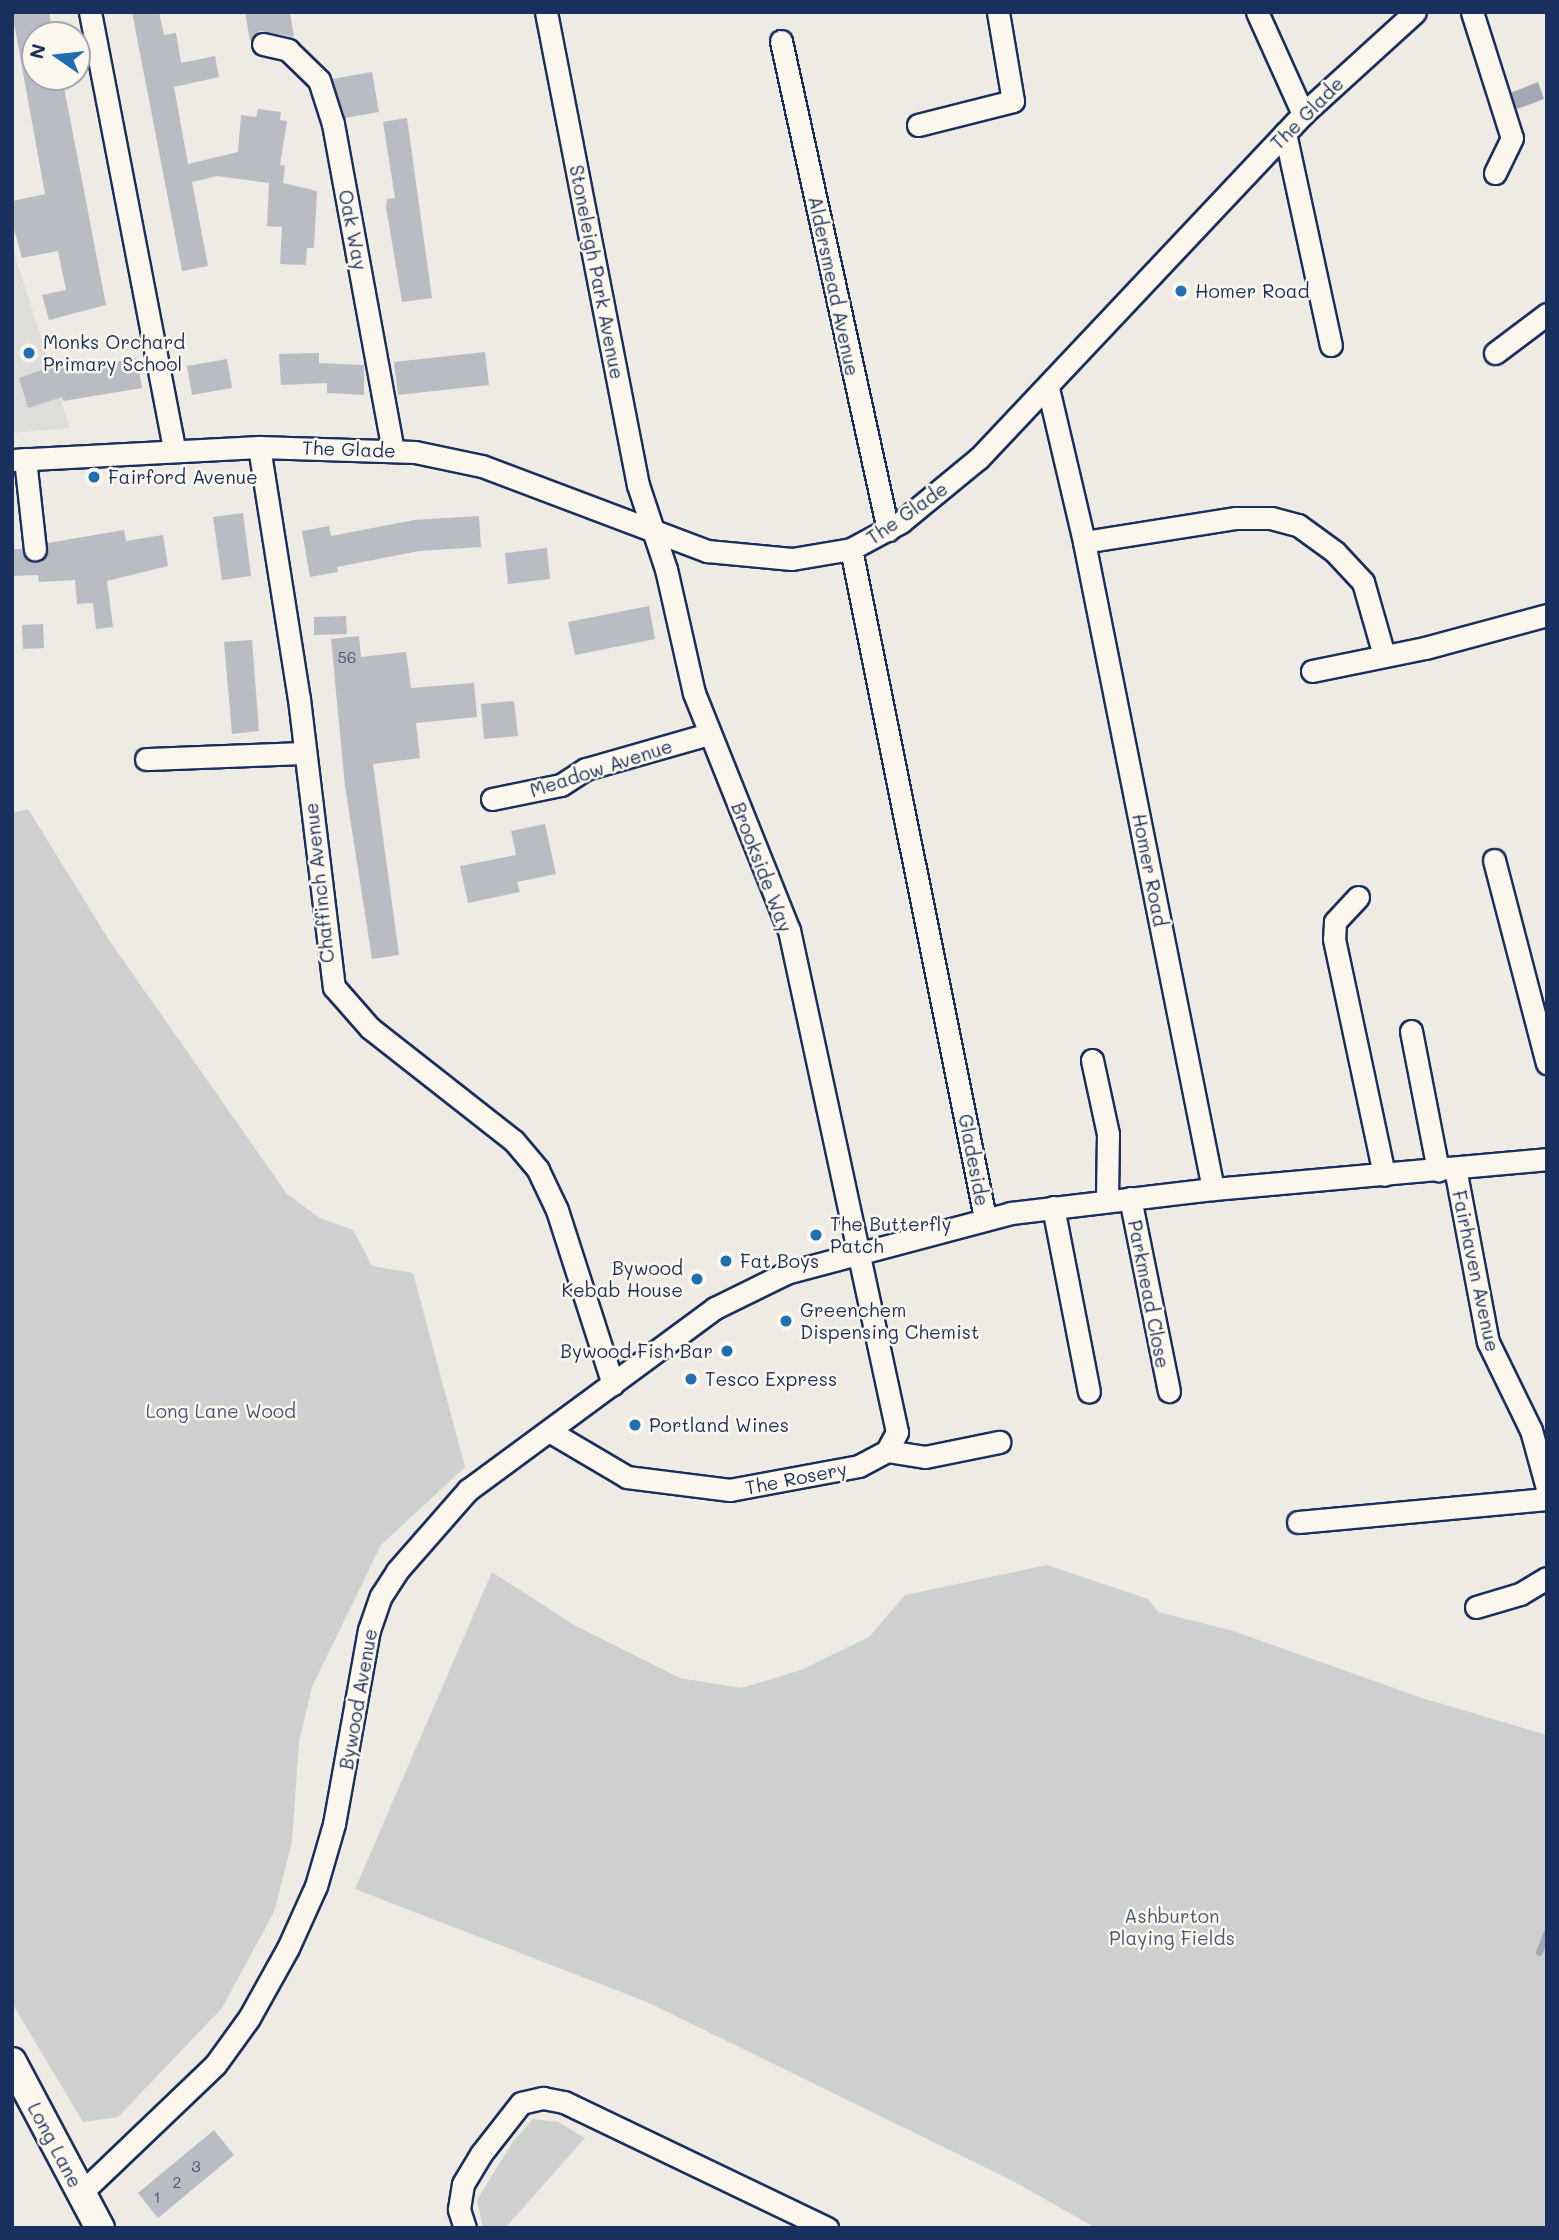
<!DOCTYPE html>
<style>
body{margin:0}
#map{position:relative;width:1559px;height:2240px;overflow:hidden;background:#eeebe4;font-family:Mali,sans-serif}
div>[style]{position:absolute}
.built>*{inset:0;background:#deddda}
.green>*{inset:0;background:#cecfcf}
.water>*{inset:0;background:#a3a8b4}
.stream>*{height:7px;margin:-3.5px;padding:0 3.5px;transform-origin:3.5px;border-radius:3.5px;background:#a3a8b4}
.building>*{inset:0;background:#b9bcc3}
.roads{filter:drop-shadow(2px 0 #1b2f5e) drop-shadow(-2px 0 #1b2f5e) drop-shadow(0 2px #1b2f5e) drop-shadow(0 -2px #1b2f5e)}
.minor>*{height:21px;margin:-10.5px;padding:0 10.5px;transform-origin:10.5px;border-radius:10.5px;background:#fbf7ec}
.major>*{height:28px;margin:-14px;padding:0 14px;transform-origin:14px;border-radius:14px;background:#fbf7ec}
.dots>*{width:19px;height:19px;translate:-50% -50%;box-sizing:border-box;border:4px solid #fbf7ec;border-radius:50%}
span{translate:-50% -50%;white-space:nowrap;text-align:center;line-height:1.15;-webkit-text-stroke:5px #fbf7ec;paint-order:stroke}
.number-label{font-size:16px;color:#425277}
.number-label span{-webkit-text-stroke-width:0}
.street-label{font-size:19px;color:#1b2f5e}
.poi-label{font-size:19px;color:#1b2f5e}
.left{translate:0 -50%;text-align:left}
.right{translate:-100% -50%;text-align:right}
.park-label{font-size:19px;color:#48577a}
.frame{position:absolute;inset:0;border:14px solid #1b2f5e;pointer-events:none}
.north{position:absolute;left:21px;top:21px;width:70px;height:70px;box-sizing:border-box;background:#fbf7ec;border:2px solid #a1a7b3;border-radius:50%;rotate:284deg;font-size:19px;font-weight:700;line-height:28px;text-align:center;color:#1b2f5e}
.north::after{content:'';display:block;margin:auto;width:24px;height:32px;background:#1f6fb2;clip-path:polygon(50% 0,100% 100%,50% 72%,0 100%)}
</style>
<div id="map">
<div class="built">
<div style="clip-path:polygon(12px 243px,22px 278px,70px 428px,12px 433px)"></div>
</div>
<div class="green">
<div style="clip-path:polygon(28px 809px,109px 940px,287px 1194px,320px 1218px,353px 1230px,372px 1266px,413px 1273px,465px 1467px,381px 1545px,312px 1687px,299px 1742px,292px 1842px,274px 1912px,222px 2008px,118px 2117px,83px 2122px,12px 2003px,12px 813px)"></div>
<div style="clip-path:polygon(1047px 1565px,1148px 1599px,1158px 1612px,1233px 1631px,1422px 1698px,1547px 1735px,1547px 2228px,1096px 2228px,1013px 2181px,647px 2002px,355px 1889px,492px 1572px,574px 1625px,680px 1678px,742px 1688px,801px 1670px,869px 1637px,905px 1595px)"></div>
<div style="clip-path:polygon(533px 2119px,558px 2122px,585px 2138px,505px 2228px,483px 2228px,477px 2200px,512px 2143px)"></div>
</div>
<div class="water">
<div style="clip-path:polygon(1538px 82px,1544px 99px,1517px 109px,1510px 93px)"></div>
</div>
<div class="stream">
<div style="left:1539px;top:1952px;width:22px;rotate:-69deg"></div>
</div>
<div class="building">
<div style="clip-path:polygon(12px 12px,49px 12px,53px 35px,35px 35px,35px 77px,62px 77px,106px 305px,49px 320px,42px 295px,66px 290px,58px 251px,22px 258px,12px 222px,12px 201px,45px 194px)"></div>
<div style="clip-path:polygon(132px 12px,159px 12px,164px 35px,176px 33px,181px 63px,215px 56px,219px 77px,174px 87px,188px 164px,238px 152px,241px 115px,256px 117px,258px 109px,281px 112px,280px 120px,287px 121px,280px 165px,285px 166px,283px 183px,317px 191px,314px 248px,307px 248px,306px 265px,280px 264px,282px 227px,267px 226px,269px 183px,217px 176px,192px 182px,208px 266px,182px 271px)"></div>
<div style="clip-path:polygon(245px 12px,290px 12px,294px 37px,260px 31px,250px 41px)"></div>
<div style="clip-path:polygon(372px 72px,379px 112px,345px 118px,332px 79px)"></div>
<div style="clip-path:polygon(407px 118px,432px 298px,402px 302px,386px 207px,387px 199px,395px 198px,383px 122px)"></div>
<div style="clip-path:polygon(485px 352px,489px 385px,398px 395px,394px 362px)"></div>
<div style="clip-path:polygon(319px 353px,319px 363px,364px 365px,364px 395px,327px 393px,327px 383px,281px 385px,279px 354px)"></div>
<div style="clip-path:polygon(75px 358px,76px 368px,137px 358px,142px 388px,63px 401px,62px 397px,28px 408px,19px 378px)"></div>
<div style="clip-path:polygon(227px 359px,232px 388px,192px 395px,187px 366px)"></div>
<div style="clip-path:polygon(243px 513px,251px 576px,222px 580px,213px 517px)"></div>
<div style="clip-path:polygon(479px 516px,481px 547px,419px 551px,337px 567px,338px 572px,310px 577px,302px 531px,329px 526px,331px 536px,414px 520px)"></div>
<div style="clip-path:polygon(124px 530px,126px 541px,163px 535px,168px 566px,107px 581px,113px 627px,96px 629px,93px 603px,77px 604px,75px 580px,39px 582px,38px 575px,12px 576px,12px 549px,22px 549px,25px 557px,37px 562px,47px 555px,48px 543px)"></div>
<div style="clip-path:polygon(547px 548px,550px 579px,508px 584px,505px 553px)"></div>
<div style="clip-path:polygon(649px 606px,655px 639px,575px 655px,568px 622px)"></div>
<div style="clip-path:polygon(346px 616px,347px 634px,314px 635px,314px 617px)"></div>
<div style="clip-path:polygon(43px 624px,44px 648px,23px 649px,22px 625px)"></div>
<div style="clip-path:polygon(359px 636px,361px 657px,406px 652px,411px 688px,474px 683px,477px 717px,416px 723px,420px 758px,373px 764px,399px 955px,372px 959px,345px 786px,331px 639px)"></div>
<div style="clip-path:polygon(252px 640px,259px 731px,232px 734px,224px 642px)"></div>
<div style="clip-path:polygon(514px 701px,518px 736px,484px 739px,481px 704px)"></div>
<div style="clip-path:polygon(545px 824px,556px 874px,517px 882px,520px 892px,468px 903px,460px 866px,516px 855px,511px 831px)"></div>
<div style="clip-path:polygon(214px 2130px,234px 2155px,158px 2218px,138px 2193px)"></div>
</div>
<div class="roads">
<div class="minor">
<div style="left:90px;top:12px;width:445px;rotate:79.1deg"></div>
<div style="left:546px;top:12px;width:482px;rotate:79deg"></div>
<div style="left:638px;top:485px;width:89px;rotate:71.6deg"></div>
<div style="left:666px;top:569px;width:127px;rotate:77.3deg"></div>
<div style="left:694px;top:693px;width:255px;rotate:68.2deg"></div>
<div style="left:789px;top:930px;width:513px;rotate:77.86deg"></div>
<div style="left:897px;top:1432px;width:21px;rotate:118deg"></div>
<div style="left:887px;top:1451px;width:32px;rotate:152deg"></div>
<div style="left:859px;top:1466px;width:131px;rotate:169.5deg"></div>
<div style="left:730px;top:1490px;width:104px;rotate:-172.8deg"></div>
<div style="left:627px;top:1477px;width:91px;rotate:-149.5deg"></div>
<div style="left:1257px;top:12px;width:112px;rotate:65.7deg"></div>
<div style="left:1472px;top:12px;width:132px;rotate:72.4deg"></div>
<div style="left:1512px;top:138px;width:39px;rotate:116deg"></div>
<div style="left:781px;top:41px;width:501px;rotate:77.66deg"></div>
<div style="left:263px;top:44px;width:26px;rotate:13deg"></div>
<div style="left:288px;top:50px;width:43px;rotate:44.1deg"></div>
<div style="left:319px;top:80px;width:46px;rotate:72.3deg"></div>
<div style="left:333px;top:124px;width:331px;rotate:79.6deg"></div>
<div style="left:918px;top:125px;width:98px;rotate:-14.2deg"></div>
<div style="left:1013px;top:101px;width:90px;rotate:-99.6deg"></div>
<div style="left:1285px;top:133px;width:217px;rotate:77.8deg"></div>
<div style="left:1495px;top:353px;width:65px;rotate:-36.9deg"></div>
<div style="left:1048px;top:388px;width:158px;rotate:76.8deg"></div>
<div style="left:1084px;top:542px;width:660px;rotate:78.72deg"></div>
<div style="left:259px;top:447px;width:255px;rotate:81deg"></div>
<div style="left:299px;top:699px;width:290px;rotate:83.1deg"></div>
<div style="left:334px;top:987px;width:55px;rotate:48.7deg"></div>
<div style="left:370px;top:1028px;width:183px;rotate:38.1deg"></div>
<div style="left:514px;top:1141px;width:38px;rotate:50deg"></div>
<div style="left:538px;top:1170px;width:44px;rotate:64.6deg"></div>
<div style="left:557px;top:1210px;width:183px;rotate:72.2deg"></div>
<div style="left:25px;top:459px;width:91px;rotate:83.7deg"></div>
<div style="left:12px;top:460px;width:247px;rotate:-3deg"></div>
<div style="left:259px;top:447px;width:156px;rotate:1.8deg"></div>
<div style="left:415px;top:452px;width:68px;rotate:11.8deg"></div>
<div style="left:482px;top:466px;width:241px;rotate:20.7deg"></div>
<div style="left:707px;top:551px;width:85px;rotate:5.4deg"></div>
<div style="left:792px;top:559px;width:60px;rotate:-9.6deg"></div>
<div style="left:851px;top:549px;width:57px;rotate:-28.4deg"></div>
<div style="left:901px;top:522px;width:101px;rotate:-39.4deg"></div>
<div style="left:979px;top:458px;width:473px;rotate:-46.7deg"></div>
<div style="left:1303px;top:114px;width:151px;rotate:-42.3deg"></div>
<div style="left:1084px;top:542px;width:154px;rotate:-9deg"></div>
<div style="left:1236px;top:518px;width:35px"></div>
<div style="left:1271px;top:518px;width:28px;rotate:15deg"></div>
<div style="left:1298px;top:525px;width:46px;rotate:36.1deg"></div>
<div style="left:1335px;top:552px;width:41px;rotate:47deg"></div>
<div style="left:1363px;top:582px;width:76px;rotate:74deg"></div>
<div style="left:851px;top:549px;width:682px;rotate:78.67deg"></div>
<div style="left:1312px;top:671px;width:115px;rotate:-11.5deg"></div>
<div style="left:1425px;top:648px;width:126px;rotate:-15.1deg"></div>
<div style="left:146px;top:759px;width:159px;rotate:-2.2deg"></div>
<div style="left:492px;top:799px;width:70px;rotate:-11.5deg"></div>
<div style="left:561px;top:785px;width:30px;rotate:-33deg"></div>
<div style="left:586px;top:769px;width:128px;rotate:-15.9deg"></div>
<div style="left:1494px;top:860px;width:210px;rotate:75.4deg"></div>
<div style="left:1358px;top:897px;width:34px;rotate:133deg"></div>
<div style="left:1335px;top:922px;width:17px;rotate:93deg"></div>
<div style="left:1334px;top:939px;width:241px;rotate:78deg"></div>
<div style="left:1411px;top:1031px;width:142px;rotate:79deg"></div>
<div style="left:1092px;top:1060px;width:76px;rotate:77.8deg"></div>
<div style="left:1108px;top:1134px;width:66px;rotate:90.9deg"></div>
<div style="left:1455px;top:1168px;width:177px;rotate:79.3deg"></div>
<div style="left:1488px;top:1342px;width:98px;rotate:64deg"></div>
<div style="left:1531px;top:1430px;width:60px;rotate:74.6deg"></div>
<div style="left:1130px;top:1198px;width:197px;rotate:78.6deg"></div>
<div style="left:1053px;top:1207px;width:188px;rotate:79deg"></div>
<div style="left:887px;top:1451px;width:38px;rotate:9deg"></div>
<div style="left:925px;top:1457px;width:76px;rotate:-11.5deg"></div>
<div style="left:1298px;top:1522px;width:250px;rotate:-5.3deg"></div>
<div style="left:1476px;top:1607px;width:46px;rotate:-16.5deg"></div>
<div style="left:1520px;top:1594px;width:31px;rotate:-31deg"></div>
<div style="left:81px;top:2193px;width:185px;rotate:-43.7deg"></div>
<div style="left:215px;top:2065px;width:58px;rotate:-54.1deg"></div>
<div style="left:249px;top:2018px;width:80px;rotate:-60.9deg"></div>
<div style="left:288px;top:1948px;width:68px;rotate:-65.7deg"></div>
<div style="left:316px;top:1886px;width:65px;rotate:-73.8deg"></div>
<div style="left:334px;top:1824px;width:197px;rotate:-79.8deg"></div>
<div style="left:369px;top:1630px;width:36px;rotate:-71deg"></div>
<div style="left:381px;top:1596px;width:30px;rotate:-57deg"></div>
<div style="left:397px;top:1571px;width:108px;rotate:-48.8deg"></div>
<div style="left:468px;top:1490px;width:307px;rotate:-36.4deg"></div>
<div style="left:715px;top:1308px;width:79px;rotate:-26.2deg"></div>
<div style="left:786px;top:1273px;width:233px;rotate:-14.9deg"></div>
<div style="left:1011px;top:1213px;width:203px;rotate:-6.8deg"></div>
<div style="left:1213px;top:1189px;width:335px;rotate:-5.1deg"></div>
<div style="left:465px;top:2228px;width:20px;rotate:-108deg"></div>
<div style="left:459px;top:2209px;width:25px;rotate:-81deg"></div>
<div style="left:463px;top:2184px;width:35px;rotate:-59deg"></div>
<div style="left:481px;top:2154px;width:65px;rotate:-51.9deg"></div>
<div style="left:521px;top:2103px;width:23px;rotate:-13deg"></div>
<div style="left:543px;top:2098px;width:21px;rotate:11deg"></div>
<div style="left:564px;top:2102px;width:292px;rotate:25.6deg"></div>
</div>
<div class="major">
<div style="left:12px;top:2062px;width:188px;rotate:62.1deg"></div>
</div>
</div>
<div class="dots">
<div style="left:1181px;top:291px;background:#1f6fb2"></div>
<div style="left:29px;top:353px;background:#1f6fb2"></div>
<div style="left:94px;top:477px;background:#1f6fb2"></div>
<div style="left:816px;top:1235px;background:#1f6fb2"></div>
<div style="left:726px;top:1261px;background:#1f6fb2"></div>
<div style="left:697px;top:1279px;background:#1f6fb2"></div>
<div style="left:786px;top:1321px;background:#1f6fb2"></div>
<div style="left:727px;top:1351px;background:#1f6fb2"></div>
<div style="left:691px;top:1379px;background:#1f6fb2"></div>
<div style="left:635px;top:1425px;background:#1f6fb2"></div>
</div>
<div class="number-label">
<span style="left:347px;top:657px">56</span>
<span style="left:196px;top:2166px">3</span>
<span style="left:177px;top:2182px">2</span>
<span style="left:157px;top:2197px">1</span>
</div>
<div class="street-label">
<span style="left:1307px;top:113px;rotate:-45deg">The Glade</span>
<span style="left:353px;top:230px;rotate:79deg">Oak Way</span>
<span style="left:597px;top:272px;rotate:79deg">Stoneleigh Park Avenue</span>
<span style="left:834px;top:286px;rotate:78deg">Aldersmead Avenue</span>
<span style="left:349px;top:449px;rotate:2deg">The Glade</span>
<span style="left:907px;top:513px;rotate:-35deg">The Glade</span>
<span style="left:601px;top:768px;rotate:-18deg">Meadow Avenue</span>
<span style="left:762px;top:867px;rotate:69deg">Brookside Way</span>
<span style="left:1150px;top:870px;rotate:79deg">Homer Road</span>
<span style="left:319px;top:883px;rotate:-96deg">Chaffinch Avenue</span>
<span style="left:974px;top:1160px;rotate:79deg">Gladeside</span>
<span style="left:1476px;top:1271px;rotate:78deg">Fairhaven Avenue</span>
<span style="left:1149px;top:1294px;rotate:79deg">Parkmead Close</span>
<span style="left:796px;top:1478px;rotate:-11deg">The Rosery</span>
<span style="left:358px;top:1699px;rotate:-80deg">Bywood Avenue</span>
<span style="left:55px;top:2145px;rotate:62deg">Long Lane</span>
</div>
<div class="poi-label">
<span class="left" style="left:1195px;top:291px">Homer Road</span>
<span class="left" style="left:43px;top:353px">Monks Orchard<br>Primary School</span>
<span class="left" style="left:108px;top:477px">Fairford Avenue</span>
<span class="left" style="left:830px;top:1235px">The Butterfly<br>Patch</span>
<span class="left" style="left:740px;top:1261px">Fat Boys</span>
<span class="right" style="left:683px;top:1279px">Bywood<br>Kebab House</span>
<span class="left" style="left:800px;top:1321px">Greenchem<br>Dispensing Chemist</span>
<span class="right" style="left:713px;top:1351px">Bywood Fish Bar</span>
<span class="left" style="left:705px;top:1379px">Tesco Express</span>
<span class="left" style="left:649px;top:1425px">Portland Wines</span>
</div>
<div class="park-label">
<span style="left:221px;top:1411px">Long Lane Wood</span>
<span style="left:1172px;top:1927px">Ashburton<br>Playing Fields</span>
</div>
<div class="frame"></div>
<div class="north">N</div>
</div>
